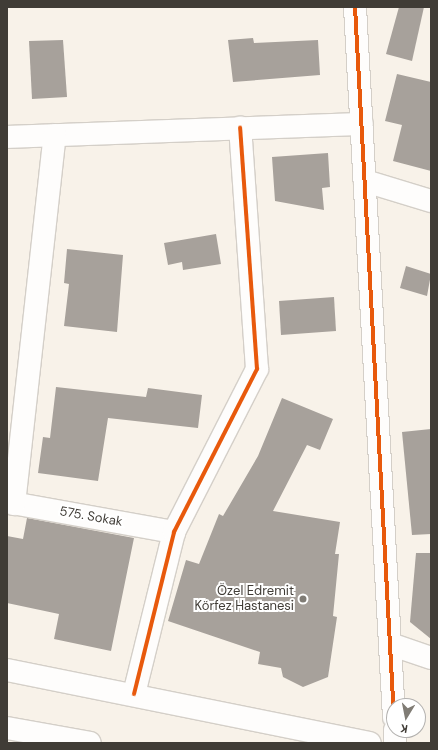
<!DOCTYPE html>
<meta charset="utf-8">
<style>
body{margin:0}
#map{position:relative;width:438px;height:750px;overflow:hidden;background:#f8f2e9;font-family:"DM Sans",sans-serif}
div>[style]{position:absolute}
.building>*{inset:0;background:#a7a19b}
.roads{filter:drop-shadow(1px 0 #d4cfc8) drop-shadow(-1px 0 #d4cfc8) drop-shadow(0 1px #d4cfc8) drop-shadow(0 -1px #d4cfc8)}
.minor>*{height:22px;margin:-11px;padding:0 11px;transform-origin:11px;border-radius:11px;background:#fefdfc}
.major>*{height:22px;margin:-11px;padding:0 11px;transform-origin:11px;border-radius:11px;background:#fefdfc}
.highway>*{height:22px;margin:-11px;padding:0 11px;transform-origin:11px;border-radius:11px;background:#fefdfc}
.cycleway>*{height:4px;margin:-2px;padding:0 2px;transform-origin:2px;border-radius:2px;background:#e8590c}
.dots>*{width:11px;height:11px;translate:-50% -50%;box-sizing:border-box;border:2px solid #fff;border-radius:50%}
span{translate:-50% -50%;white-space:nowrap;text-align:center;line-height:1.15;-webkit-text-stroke:4px #fff;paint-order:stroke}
.street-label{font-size:13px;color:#403c36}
.poi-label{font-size:13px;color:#403c36}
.right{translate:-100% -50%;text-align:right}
.frame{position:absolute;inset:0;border:8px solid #403c36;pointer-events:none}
.north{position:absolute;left:386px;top:698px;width:40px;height:40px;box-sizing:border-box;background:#fff;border:1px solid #b3b1af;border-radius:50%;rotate:190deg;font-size:11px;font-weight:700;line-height:16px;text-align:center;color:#403c36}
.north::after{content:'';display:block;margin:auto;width:14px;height:18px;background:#807c75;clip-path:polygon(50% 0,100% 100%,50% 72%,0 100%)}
</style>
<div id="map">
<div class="building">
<div style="clip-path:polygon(399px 7px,424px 7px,412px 61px,386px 54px)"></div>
<div style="clip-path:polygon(253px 38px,254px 43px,318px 40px,320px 75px,233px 82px,228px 40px)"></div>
<div style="clip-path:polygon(63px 40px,67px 97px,32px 99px,29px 41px)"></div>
<div style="clip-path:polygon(397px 74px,431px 82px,431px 171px,393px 161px,402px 125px,385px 121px)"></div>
<div style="clip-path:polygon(328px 153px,330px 187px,322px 188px,324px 210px,275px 201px,272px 157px)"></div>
<div style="clip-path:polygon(216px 234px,221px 264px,183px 270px,182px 262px,168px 265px,164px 243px)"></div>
<div style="clip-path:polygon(67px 249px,123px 255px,117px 332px,64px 326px,69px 284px,64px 283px)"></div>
<div style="clip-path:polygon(406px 266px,431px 274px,427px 296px,400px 288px)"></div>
<div style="clip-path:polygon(334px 297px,336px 331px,281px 335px,279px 301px)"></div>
<div style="clip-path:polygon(56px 387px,146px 397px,148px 388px,202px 395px,198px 428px,108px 418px,98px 481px,38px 473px,43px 437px,50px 438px)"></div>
<div style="clip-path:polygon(282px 398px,333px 419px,320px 450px,307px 445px,273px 511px,340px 522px,335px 554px,339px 554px,333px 616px,337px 617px,328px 677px,303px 687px,283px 677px,281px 668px,258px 664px,260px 652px,168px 621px,186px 560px,199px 564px,219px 514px,223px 516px,258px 456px)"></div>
<div style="clip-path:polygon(431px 429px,431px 534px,412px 535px,402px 432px)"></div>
<div style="clip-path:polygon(27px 518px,134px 538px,111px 651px,54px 639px,59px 614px,7px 603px,7px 536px,23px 539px)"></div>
<div style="clip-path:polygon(416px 553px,431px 553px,431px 639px,410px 622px)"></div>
</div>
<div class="roads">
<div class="minor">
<div style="left:355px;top:7px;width:711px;rotate:86.86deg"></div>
<div style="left:7px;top:137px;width:355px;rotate:-2.1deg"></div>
<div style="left:365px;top:181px;width:69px;rotate:16.9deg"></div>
<div style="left:7px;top:502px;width:170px;rotate:10.2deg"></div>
<div style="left:14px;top:504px;width:371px;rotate:-83.7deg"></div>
<div style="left:390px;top:644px;width:43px;rotate:18.9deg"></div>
<div style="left:134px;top:694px;width:167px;rotate:-76.1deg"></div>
<div style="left:174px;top:532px;width:183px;rotate:-63deg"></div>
<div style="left:257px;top:369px;width:242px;rotate:-94deg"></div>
<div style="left:395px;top:730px;width:13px;rotate:90deg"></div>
</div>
<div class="major">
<div style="left:7px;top:670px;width:370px;rotate:11.4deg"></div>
</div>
<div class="highway">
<div style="left:7px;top:728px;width:84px;rotate:10.2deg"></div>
</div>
</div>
<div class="cycleway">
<div style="left:355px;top:7px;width:711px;rotate:86.86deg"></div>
<div style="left:134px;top:694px;width:167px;rotate:-76.1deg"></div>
<div style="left:174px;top:532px;width:183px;rotate:-63deg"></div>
<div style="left:257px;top:369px;width:242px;rotate:-94deg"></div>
</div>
<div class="dots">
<div style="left:303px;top:599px;background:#807c75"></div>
</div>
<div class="street-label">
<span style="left:91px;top:517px;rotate:10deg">575. Sokak</span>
</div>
<div class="poi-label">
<span class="right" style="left:294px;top:599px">Özel Edremit<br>Körfez Hastanesi</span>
</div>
<div class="frame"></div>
<div class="north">K</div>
</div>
